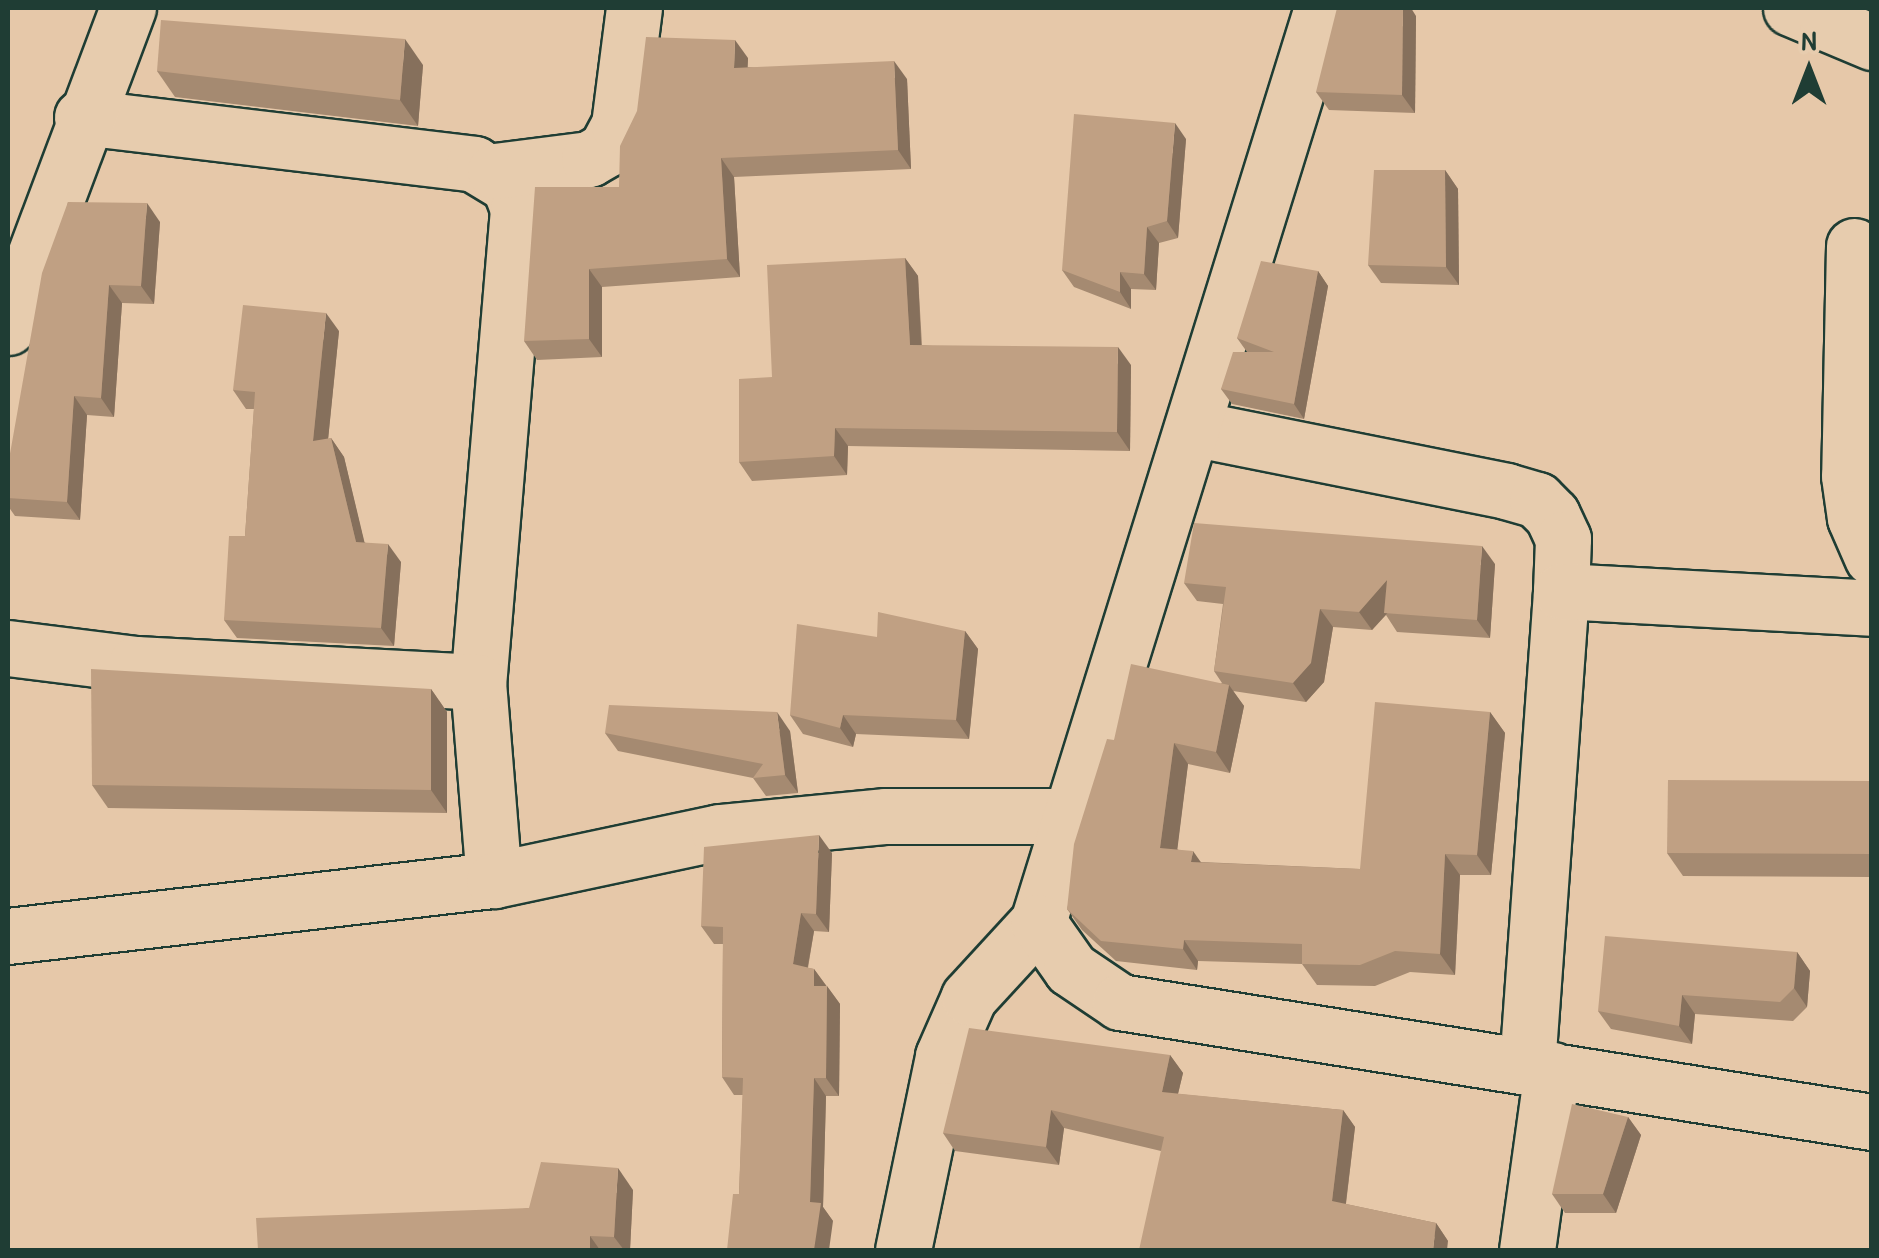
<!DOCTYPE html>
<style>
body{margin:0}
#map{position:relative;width:1879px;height:1258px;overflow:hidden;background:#e6c8a9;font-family:"Patrick Hand",sans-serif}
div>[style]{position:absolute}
.roads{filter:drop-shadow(2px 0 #1f3d34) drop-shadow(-2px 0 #1f3d34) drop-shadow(0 2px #1f3d34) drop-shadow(0 -2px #1f3d34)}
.minor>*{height:55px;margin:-27.5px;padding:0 27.5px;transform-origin:27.5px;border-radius:27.5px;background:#e7ccae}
.tertiary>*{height:55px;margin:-27.5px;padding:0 27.5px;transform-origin:27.5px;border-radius:27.5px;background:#e7ccae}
.wall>*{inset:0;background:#a58a71}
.shaded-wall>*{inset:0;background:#86705c}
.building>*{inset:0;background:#c0a083}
span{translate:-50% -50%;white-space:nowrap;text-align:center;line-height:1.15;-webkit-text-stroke:10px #e7ccae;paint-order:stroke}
.frame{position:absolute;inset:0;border:10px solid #1f3d34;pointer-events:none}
.north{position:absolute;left:1759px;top:20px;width:100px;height:100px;-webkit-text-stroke:8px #e7ccae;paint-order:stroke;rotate:0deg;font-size:28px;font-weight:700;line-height:40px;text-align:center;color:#1f3d34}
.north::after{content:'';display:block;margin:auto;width:35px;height:45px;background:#1f3d34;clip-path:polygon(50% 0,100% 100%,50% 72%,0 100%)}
</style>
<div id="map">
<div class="roads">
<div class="minor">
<div style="left:1791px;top:8px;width:88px;rotate:22.8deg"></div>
<div style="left:82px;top:117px;width:395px;rotate:6.8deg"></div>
<div style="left:474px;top:164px;width:41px;rotate:31deg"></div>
<div style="left:509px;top:185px;width:26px;rotate:69deg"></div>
<div style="left:518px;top:209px;width:475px;rotate:94.8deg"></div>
<div style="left:478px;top:682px;width:199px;rotate:85.4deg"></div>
<div style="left:495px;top:171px;width:95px;rotate:-7.3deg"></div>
<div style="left:589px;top:159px;width:20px;rotate:-30deg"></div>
<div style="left:606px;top:149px;width:27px;rotate:-62deg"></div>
<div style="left:619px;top:125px;width:118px;rotate:-82.7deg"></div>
<div style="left:1854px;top:246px;width:230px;rotate:91.2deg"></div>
<div style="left:1849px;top:476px;width:42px;rotate:81.9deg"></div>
<div style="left:1855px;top:518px;width:43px;rotate:66.4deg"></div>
<div style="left:8px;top:327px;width:341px;rotate:-69.4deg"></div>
<div style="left:1192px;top:428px;width:320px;rotate:11.3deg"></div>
<div style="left:1506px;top:491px;width:32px;rotate:16deg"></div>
<div style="left:1537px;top:500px;width:21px;rotate:45deg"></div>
<div style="left:1552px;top:515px;width:26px;rotate:65deg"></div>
<div style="left:1563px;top:539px;width:53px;rotate:92.2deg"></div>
<div style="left:1561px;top:592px;width:475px;rotate:94.1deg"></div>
<div style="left:1561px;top:591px;width:311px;rotate:3.1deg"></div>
<div style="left:8px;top:648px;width:129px;rotate:7.1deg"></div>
<div style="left:136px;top:664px;width:342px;rotate:3deg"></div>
<div style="left:8px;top:936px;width:489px;rotate:-6.6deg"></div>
<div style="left:494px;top:880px;width:230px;rotate:-12deg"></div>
<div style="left:719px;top:832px;width:168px;rotate:-5.5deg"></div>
<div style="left:886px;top:816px;width:185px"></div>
<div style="left:903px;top:1250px;width:198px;rotate:-78.3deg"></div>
<div style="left:943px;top:1056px;width:64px;rotate:-66.2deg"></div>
<div style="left:969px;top:997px;width:102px;rotate:-47.4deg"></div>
<div style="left:1527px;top:1250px;width:182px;rotate:-82.1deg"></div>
</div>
<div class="tertiary">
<div style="left:1322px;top:8px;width:957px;rotate:107.26deg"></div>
<div style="left:1038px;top:922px;width:57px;rotate:54.9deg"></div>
<div style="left:1071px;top:969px;width:59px;rotate:34deg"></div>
<div style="left:1120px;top:1002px;width:762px;rotate:9.07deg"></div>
</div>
</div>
<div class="wall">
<div style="clip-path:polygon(1416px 16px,1415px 113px,1329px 110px,1316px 92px)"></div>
<div style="clip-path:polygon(748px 58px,747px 67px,907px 79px,911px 169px,734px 177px,740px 277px,602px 287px,602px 357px,537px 360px,524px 341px,619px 187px)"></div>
<div style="clip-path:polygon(423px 65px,418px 126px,175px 97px,157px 71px)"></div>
<div style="clip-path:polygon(1186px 139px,1178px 238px,1159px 243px,1156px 290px,1131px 289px,1131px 309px,1074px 287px,1062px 270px)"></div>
<div style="clip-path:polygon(1445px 170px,1458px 189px,1459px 285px,1381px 283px,1368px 265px)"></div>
<div style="clip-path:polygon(68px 202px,160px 222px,154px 304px,122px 303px,114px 417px,87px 415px,80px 520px,15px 516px,8px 506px,8px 465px)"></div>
<div style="clip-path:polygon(905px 258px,918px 276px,922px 345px,1131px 365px,1130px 451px,848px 446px,847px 475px,752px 481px,739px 462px,772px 377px)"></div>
<div style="clip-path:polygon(1318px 271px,1328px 286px,1304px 419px,1232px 404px,1221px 389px,1247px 352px,1237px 338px)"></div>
<div style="clip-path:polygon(339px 331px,328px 439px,331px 438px,344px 457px,364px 542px,401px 562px,394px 646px,237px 638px,224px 620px,245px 536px,254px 409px,246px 409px,233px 390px)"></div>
<div style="clip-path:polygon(1495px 564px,1490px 638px,1397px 632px,1386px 615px,1372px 630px,1333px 627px,1324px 682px,1306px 702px,1233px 691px,1244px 706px,1230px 773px,1188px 764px,1177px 849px,1201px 862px,1360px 869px,1490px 712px,1505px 733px,1491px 875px,1460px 875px,1455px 975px,1410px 972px,1375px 986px,1317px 985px,1302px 964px,1198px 961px,1197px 970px,1116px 961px,1082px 930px,1067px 909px,1114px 740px,1222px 683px,1214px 671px,1223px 604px,1197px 601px,1184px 583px)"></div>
<div style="clip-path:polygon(965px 631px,978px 649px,969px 739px,856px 734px,853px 747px,803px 734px,790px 715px,877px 637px)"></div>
<div style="clip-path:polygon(431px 689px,447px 712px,447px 813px,108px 808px,92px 785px)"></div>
<div style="clip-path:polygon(790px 731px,798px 793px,766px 796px,753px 778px,618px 751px,605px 733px)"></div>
<div style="clip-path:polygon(1872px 781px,1872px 877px,1683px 876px,1667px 853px)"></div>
<div style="clip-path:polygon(832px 853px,829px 932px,814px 931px,808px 968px,814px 969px,840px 1004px,839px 1096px,826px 1096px,823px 1207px,833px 1221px,739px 1194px,743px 1095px,734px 1095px,722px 1077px,723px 944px,714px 944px,701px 926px)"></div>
<div style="clip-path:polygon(1797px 952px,1810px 971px,1807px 1007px,1793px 1021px,1695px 1014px,1692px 1044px,1611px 1029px,1598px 1011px)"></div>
<div style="clip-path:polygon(1170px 1055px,1183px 1073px,1178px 1094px,1343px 1110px,1355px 1127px,1346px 1204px,1436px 1223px,1448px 1241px,1161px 1151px,1064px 1128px,1059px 1165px,955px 1151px,943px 1133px)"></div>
<div style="clip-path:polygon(1628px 1117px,1641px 1135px,1616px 1213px,1565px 1213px,1552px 1194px)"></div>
<div style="clip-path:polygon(633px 1190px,630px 1250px,258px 1250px,529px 1208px)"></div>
</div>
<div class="shaded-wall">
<div style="clip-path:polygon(1403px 8px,1411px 8px,1416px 16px,1415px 113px,1402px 95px)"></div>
<div style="clip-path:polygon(405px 39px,423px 65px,418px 126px,400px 100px)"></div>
<div style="clip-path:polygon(735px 40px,748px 58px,747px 87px,734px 68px)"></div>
<div style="clip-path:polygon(894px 61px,907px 79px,911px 169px,898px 150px)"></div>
<div style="clip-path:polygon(1175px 123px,1186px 139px,1178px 238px,1167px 221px)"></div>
<div style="clip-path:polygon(721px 158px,734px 177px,740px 277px,727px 259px)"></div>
<div style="clip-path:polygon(1445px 170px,1458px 189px,1459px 285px,1446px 267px)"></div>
<div style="clip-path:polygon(147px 203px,160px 222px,154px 304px,141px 286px)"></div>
<div style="clip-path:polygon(1147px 227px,1159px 243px,1156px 290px,1144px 274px)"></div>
<div style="clip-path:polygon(905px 258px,918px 276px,922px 363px,910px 345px)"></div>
<div style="clip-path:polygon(589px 269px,602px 287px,602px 357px,589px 339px)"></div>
<div style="clip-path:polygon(1318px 271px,1328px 286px,1304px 419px,1294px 404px)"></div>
<div style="clip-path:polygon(1120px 272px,1131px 289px,1131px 309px,1120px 292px)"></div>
<div style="clip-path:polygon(109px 285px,122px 303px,114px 417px,101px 398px)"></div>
<div style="clip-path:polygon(326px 313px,339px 331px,326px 460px,313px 441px)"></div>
<div style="clip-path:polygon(1118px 347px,1131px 365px,1130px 451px,1117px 432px)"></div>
<div style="clip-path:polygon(74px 396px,87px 415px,80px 520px,67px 502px)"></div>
<div style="clip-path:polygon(835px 428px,848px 446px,847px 475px,834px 456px)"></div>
<div style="clip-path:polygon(331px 438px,344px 457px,369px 561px,356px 542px)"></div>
<div style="clip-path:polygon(388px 544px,401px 562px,394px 646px,381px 628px)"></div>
<div style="clip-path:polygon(1482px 546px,1495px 564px,1490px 638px,1477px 620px)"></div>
<div style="clip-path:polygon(1387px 580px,1400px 599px,1372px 630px,1359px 612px)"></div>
<div style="clip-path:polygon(1320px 609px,1333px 627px,1324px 682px,1306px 702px,1293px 683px)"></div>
<div style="clip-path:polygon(965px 631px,978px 649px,969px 739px,956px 720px)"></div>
<div style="clip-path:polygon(1229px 685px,1244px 706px,1230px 773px,1216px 752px)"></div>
<div style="clip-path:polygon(431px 689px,447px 712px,447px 813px,431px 790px)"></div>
<div style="clip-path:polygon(777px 712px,790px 731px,798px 793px,785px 775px)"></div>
<div style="clip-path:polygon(1490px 712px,1505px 733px,1491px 875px,1477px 855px)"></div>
<div style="clip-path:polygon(843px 715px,856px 734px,853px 747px,840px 728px)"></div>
<div style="clip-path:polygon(1174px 743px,1188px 764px,1175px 868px,1160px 848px)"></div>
<div style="clip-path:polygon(819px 835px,832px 853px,829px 932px,816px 914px)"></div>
<div style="clip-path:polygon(1193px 851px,1207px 871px,1191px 862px)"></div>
<div style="clip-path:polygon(1445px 854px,1460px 875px,1455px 975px,1440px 954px)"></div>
<div style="clip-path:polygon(801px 913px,814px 931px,805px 982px,793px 964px)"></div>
<div style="clip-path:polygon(1184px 940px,1198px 961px,1197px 970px,1183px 949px)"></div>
<div style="clip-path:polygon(1797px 952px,1810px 971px,1807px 1007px,1794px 988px)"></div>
<div style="clip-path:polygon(814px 969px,827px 987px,814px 986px)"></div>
<div style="clip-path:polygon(827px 986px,840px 1004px,839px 1096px,826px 1078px)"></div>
<div style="clip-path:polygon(1682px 995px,1695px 1014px,1692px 1044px,1679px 1026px)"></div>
<div style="clip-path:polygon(1170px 1055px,1183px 1073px,1174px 1110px,1162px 1092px)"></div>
<div style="clip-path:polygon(814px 1078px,826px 1096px,823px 1207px,833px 1221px,829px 1250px,814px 1250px,810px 1202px)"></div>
<div style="clip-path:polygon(1051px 1110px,1064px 1128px,1059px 1165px,1046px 1147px)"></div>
<div style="clip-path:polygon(1343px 1110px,1355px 1127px,1344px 1218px,1332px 1201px)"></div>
<div style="clip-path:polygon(1628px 1117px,1641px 1135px,1616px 1213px,1603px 1194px)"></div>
<div style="clip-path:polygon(618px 1168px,633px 1190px,630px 1250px,624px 1250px,614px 1237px)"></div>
<div style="clip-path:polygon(1436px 1223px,1448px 1241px,1447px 1250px,1433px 1250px)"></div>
<div style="clip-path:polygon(590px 1236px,600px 1250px,590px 1250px)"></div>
</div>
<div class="building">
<div style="clip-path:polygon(1337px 8px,1403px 8px,1402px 95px,1316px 92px)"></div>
<div style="clip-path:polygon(161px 20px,405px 39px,400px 100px,157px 71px)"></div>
<div style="clip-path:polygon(646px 37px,735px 40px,734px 68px,894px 61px,898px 150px,721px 158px,727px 259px,589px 269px,589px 339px,524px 341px,535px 187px,619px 187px,620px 146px,637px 111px)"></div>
<div style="clip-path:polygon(1074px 114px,1175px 123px,1167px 221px,1147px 227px,1144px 274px,1120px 272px,1120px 292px,1062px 270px)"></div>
<div style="clip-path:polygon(1374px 170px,1445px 170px,1446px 267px,1368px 265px)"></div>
<div style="clip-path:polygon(68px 202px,147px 203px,141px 286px,109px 285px,101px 398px,74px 396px,67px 502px,8px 498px,8px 465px,42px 273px)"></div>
<div style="clip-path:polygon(905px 258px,910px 345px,1118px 347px,1117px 432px,835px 428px,834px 456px,739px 462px,739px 379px,772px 377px,767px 265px)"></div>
<div style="clip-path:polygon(1261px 261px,1318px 271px,1294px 404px,1221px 389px,1233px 352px,1274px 352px,1237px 338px)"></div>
<div style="clip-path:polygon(243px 305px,326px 313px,313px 441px,331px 438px,356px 542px,388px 544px,381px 628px,224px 620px,229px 536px,245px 536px,255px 392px,233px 390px)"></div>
<div style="clip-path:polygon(1194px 523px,1482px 546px,1477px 620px,1384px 613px,1387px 580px,1359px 612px,1320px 609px,1311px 663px,1293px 683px,1214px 671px,1226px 587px,1184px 583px)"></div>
<div style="clip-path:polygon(878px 612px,965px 631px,956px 720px,843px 715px,840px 728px,790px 715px,797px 624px,877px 637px)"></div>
<div style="clip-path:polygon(1131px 664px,1229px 685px,1216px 752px,1174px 743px,1160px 848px,1193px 851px,1191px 862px,1360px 869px,1375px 702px,1490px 712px,1477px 855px,1445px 854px,1440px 954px,1395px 951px,1360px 965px,1302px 964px,1302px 944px,1184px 940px,1183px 949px,1101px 941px,1067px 909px,1074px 844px,1107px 739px,1114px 740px)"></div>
<div style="clip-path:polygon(91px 669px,431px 689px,431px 790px,92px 785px)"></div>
<div style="clip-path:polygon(609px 705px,777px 712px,785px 775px,753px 778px,763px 764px,605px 733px)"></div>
<div style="clip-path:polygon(1668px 780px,1872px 781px,1872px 854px,1667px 853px)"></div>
<div style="clip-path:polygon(819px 835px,816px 914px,801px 913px,793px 964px,814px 969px,814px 986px,827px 986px,826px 1078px,814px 1078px,810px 1202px,821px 1203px,814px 1250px,727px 1250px,733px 1194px,739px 1194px,743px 1078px,722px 1077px,723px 927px,701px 926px,704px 847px)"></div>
<div style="clip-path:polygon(1605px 936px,1797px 952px,1794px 988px,1780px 1002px,1682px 995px,1679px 1026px,1598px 1011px)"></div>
<div style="clip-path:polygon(969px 1028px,1170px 1055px,1162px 1092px,1343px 1110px,1332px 1201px,1436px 1223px,1433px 1250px,1139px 1250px,1164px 1137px,1051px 1110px,1046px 1147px,943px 1133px)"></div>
<div style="clip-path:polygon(1572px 1104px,1628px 1117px,1603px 1194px,1552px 1194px)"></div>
<div style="clip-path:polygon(541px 1162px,618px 1168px,614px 1237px,590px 1236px,590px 1250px,258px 1250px,256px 1218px,529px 1208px)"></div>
</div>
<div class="frame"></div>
<div class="north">N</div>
</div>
